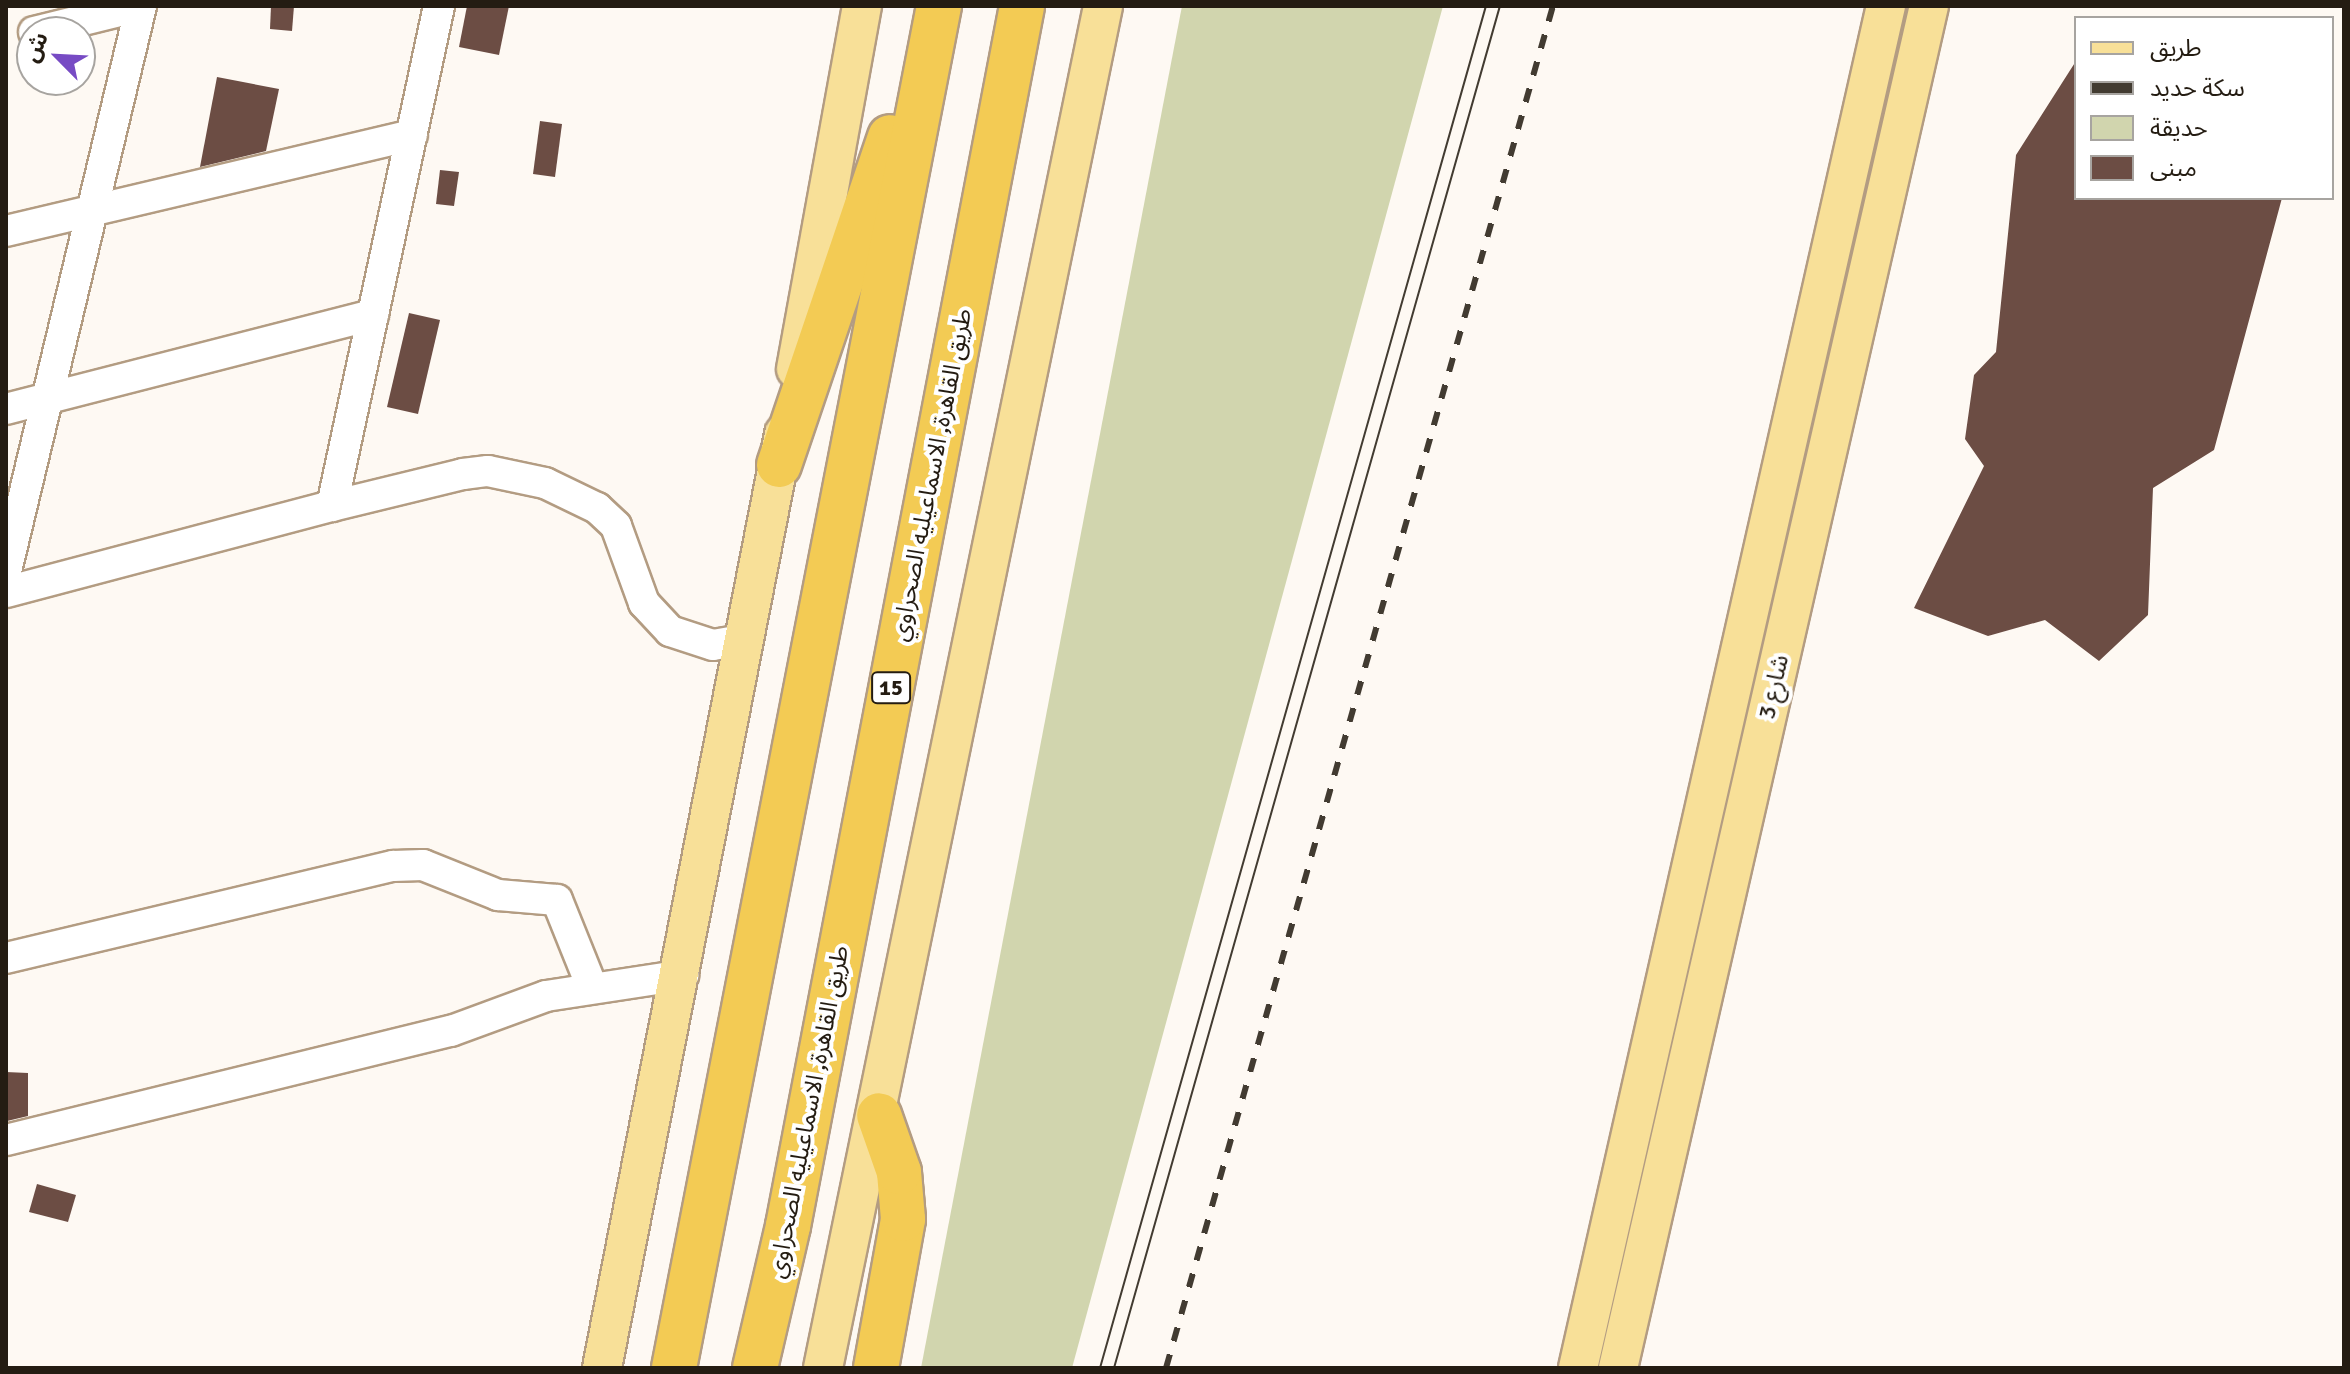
<!DOCTYPE html>
<meta charset="utf-8">
<style>
body{margin:0}
#map{position:relative;width:2350px;height:1374px;overflow:hidden;background:#fef9f3;font-family:Signika,"Noto Sans Arabic",sans-serif}
div>[style]{position:absolute}
.green>*{inset:0;background:#d1d5ae}
.building>*{inset:0;background:#6c4d44}
.roads{filter:drop-shadow(2px 0 #b39c82) drop-shadow(-2px 0 #b39c82) drop-shadow(0 2px #b39c82) drop-shadow(0 -2px #b39c82)}
.minor>*{height:30px;margin:-15px;padding:0 15px;transform-origin:15px;border-radius:15px;background:#fff}
.major>*{height:38px;margin:-19px;padding:0 19px;transform-origin:19px;border-radius:19px;background:#f8e098}
.highway>*{height:44px;margin:-22px;padding:0 22px;transform-origin:22px;border-radius:22px;background:#f3cb54}
.tram>*{height:2px;margin:-1px;padding:0 1px;transform-origin:1px;border-radius:1px;background:#423b31}
.rail>*{height:6px;margin-top:-3px;transform-origin:0;background:repeating-linear-gradient(90deg,#423b31 0 14px,transparent 0 28px)}
span{translate:-50% -50%;white-space:nowrap;text-align:center;line-height:1.15;-webkit-text-stroke:8px #fff;paint-order:stroke}
.shield-label span{padding:2px 6px;background:#fff;border:2px solid;border-radius:6px;-webkit-text-stroke-width:0}
.shield-label{font-size:22px;color:#241c12;font-weight:700}
.street-label{font-size:24px;color:#241c12}
.frame{position:absolute;inset:0;border:8px solid #241c12;pointer-events:none}
.legend{position:absolute;left:2074px;top:16px;width:260px;height:184px;box-sizing:border-box;background:#fff;border:2px solid #a7a4a0;margin:0;padding:10px 14px;list-style:none;font-size:24px;color:#241c12}
.legend li{display:flex;align-items:center;gap:16px;height:40px}
.legend b{width:40px;border:2px solid #a7a4a0}
.north{position:absolute;left:16px;top:16px;width:80px;height:80px;box-sizing:border-box;background:#fff;border:2px solid #a7a4a0;border-radius:50%;rotate:294deg;font-size:22px;font-weight:700;line-height:32px;text-align:center;color:#241c12}
.north::after{content:'';display:block;margin:auto;width:28px;height:36px;background:#774bc4;clip-path:polygon(50% 0,100% 100%,50% 72%,0 100%)}
</style>
<div id="map">
<div class="green">
<div style="clip-path:polygon(1182px 6px,1443px 6px,1072px 1368px,921px 1368px)"></div>
</div>
<div class="building">
<div style="clip-path:polygon(271px 6px,294px 6px,292px 31px,270px 29px)"></div>
<div style="clip-path:polygon(467px 6px,509px 6px,499px 55px,459px 47px)"></div>
<div style="clip-path:polygon(2076px 61px,2076px 198px,2282px 198px,2214px 450px,2153px 488px,2148px 615px,2099px 661px,2045px 620px,1988px 636px,1914px 608px,1984px 466px,1965px 439px,1974px 375px,1996px 352px,2016px 155px)"></div>
<div style="clip-path:polygon(217px 77px,279px 89px,266px 151px,200px 167px)"></div>
<div style="clip-path:polygon(540px 121px,562px 124px,555px 177px,533px 174px)"></div>
<div style="clip-path:polygon(440px 170px,459px 172px,454px 206px,436px 204px)"></div>
<div style="clip-path:polygon(409px 313px,440px 320px,418px 414px,387px 407px)"></div>
<div style="clip-path:polygon(6px 1072px,28px 1073px,28px 1116px,7px 1121px)"></div>
<div style="clip-path:polygon(37px 1184px,76px 1195px,68px 1222px,29px 1212px)"></div>
</div>
<div class="roads">
<div class="minor">
<div style="left:34px;top:32px;width:109px;rotate:-13.8deg"></div>
<div style="left:6px;top:231px;width:417px;rotate:-13.3deg"></div>
<div style="left:6px;top:409px;width:379px;rotate:-14.4deg"></div>
<div style="left:332px;top:506px;width:135px;rotate:-13.7deg"></div>
<div style="left:463px;top:474px;width:25px;rotate:-7deg"></div>
<div style="left:488px;top:471px;width:58px;rotate:11.9deg"></div>
<div style="left:545px;top:483px;width:58px;rotate:25.7deg"></div>
<div style="left:597px;top:508px;width:26px;rotate:43deg"></div>
<div style="left:616px;top:526px;width:82px;rotate:70deg"></div>
<div style="left:644px;top:603px;width:38px;rotate:47deg"></div>
<div style="left:670px;top:631px;width:45px;rotate:18deg"></div>
<div style="left:713px;top:645px;width:35px;rotate:-10deg"></div>
<div style="left:6px;top:571px;width:581px;rotate:-76.56deg"></div>
<div style="left:6px;top:592px;width:337px;rotate:-14.8deg"></div>
<div style="left:332px;top:506px;width:511px;rotate:-77.92deg"></div>
<div style="left:6px;top:958px;width:398px;rotate:-13.4deg"></div>
<div style="left:393px;top:866px;width:30px;rotate:-2deg"></div>
<div style="left:423px;top:865px;width:81px;rotate:21.8deg"></div>
<div style="left:498px;top:895px;width:59px;rotate:4.8deg"></div>
<div style="left:557px;top:900px;width:94px;rotate:68.1deg"></div>
<div style="left:6px;top:1140px;width:458px;rotate:-13.8deg"></div>
<div style="left:451px;top:1031px;width:101px;rotate:-20.2deg"></div>
<div style="left:546px;top:996px;width:139px;rotate:-8.7deg"></div>
</div>
<div class="major">
<div style="left:796px;top:369px;width:369px;rotate:-79.7deg"></div>
<div style="left:602px;top:1368px;width:952px;rotate:-78.97deg"></div>
<div style="left:823px;top:1368px;width:1390px;rotate:-78.38deg"></div>
<div style="left:1578px;top:1368px;width:1396px;rotate:-77.26deg"></div>
<div style="left:1618px;top:1368px;width:1397px;rotate:-77.14deg"></div>
</div>
<div class="highway">
<div style="left:779px;top:465px;width:346px;rotate:-71.3deg"></div>
<div style="left:674px;top:1368px;width:1388px;rotate:-78.99deg"></div>
<div style="left:755px;top:1368px;width:146px;rotate:-76.9deg"></div>
<div style="left:788px;top:1226px;width:1242px;rotate:-79.14deg"></div>
<div style="left:876px;top:1368px;width:151px;rotate:-79.7deg"></div>
<div style="left:903px;top:1219px;width:47px;rotate:-94.9deg"></div>
<div style="left:899px;top:1172px;width:60px;rotate:-109.3deg"></div>
</div>
</div>
<div class="tram">
<div style="left:1100px;top:1368px;width:1416px;rotate:-74.18deg"></div>
<div style="left:1114px;top:1368px;width:1416px;rotate:-74.18deg"></div>
</div>
<div class="rail">
<div style="left:1166px;top:1368px;width:1416px;rotate:-74.14deg"></div>
</div>
<div class="shield-label">
<span style="left:891px;top:688px">15</span>
</div>
<div class="street-label">
<span style="left:932px;top:475px;rotate:-79deg">طريق القاهرة, الاسماعيليه الصحراوي</span>
<span style="left:1774px;top:687px;rotate:-77deg">شارع 3</span>
<span style="left:809px;top:1112px;rotate:-79deg">طريق القاهرة, الاسماعيليه الصحراوي</span>
</div>
<div class="frame"></div>
<ul class="legend">
<li><b style="height:10px;background:#f8e098"></b>طريق</li>
<li><b style="height:10px;background:#423b31"></b>سكة حديد</li>
<li><b style="height:22px;background:#d1d5ae"></b>حديقة</li>
<li><b style="height:22px;background:#6c4d44"></b>مبنى</li>
</ul>
<div class="north">ش</div>
</div>
